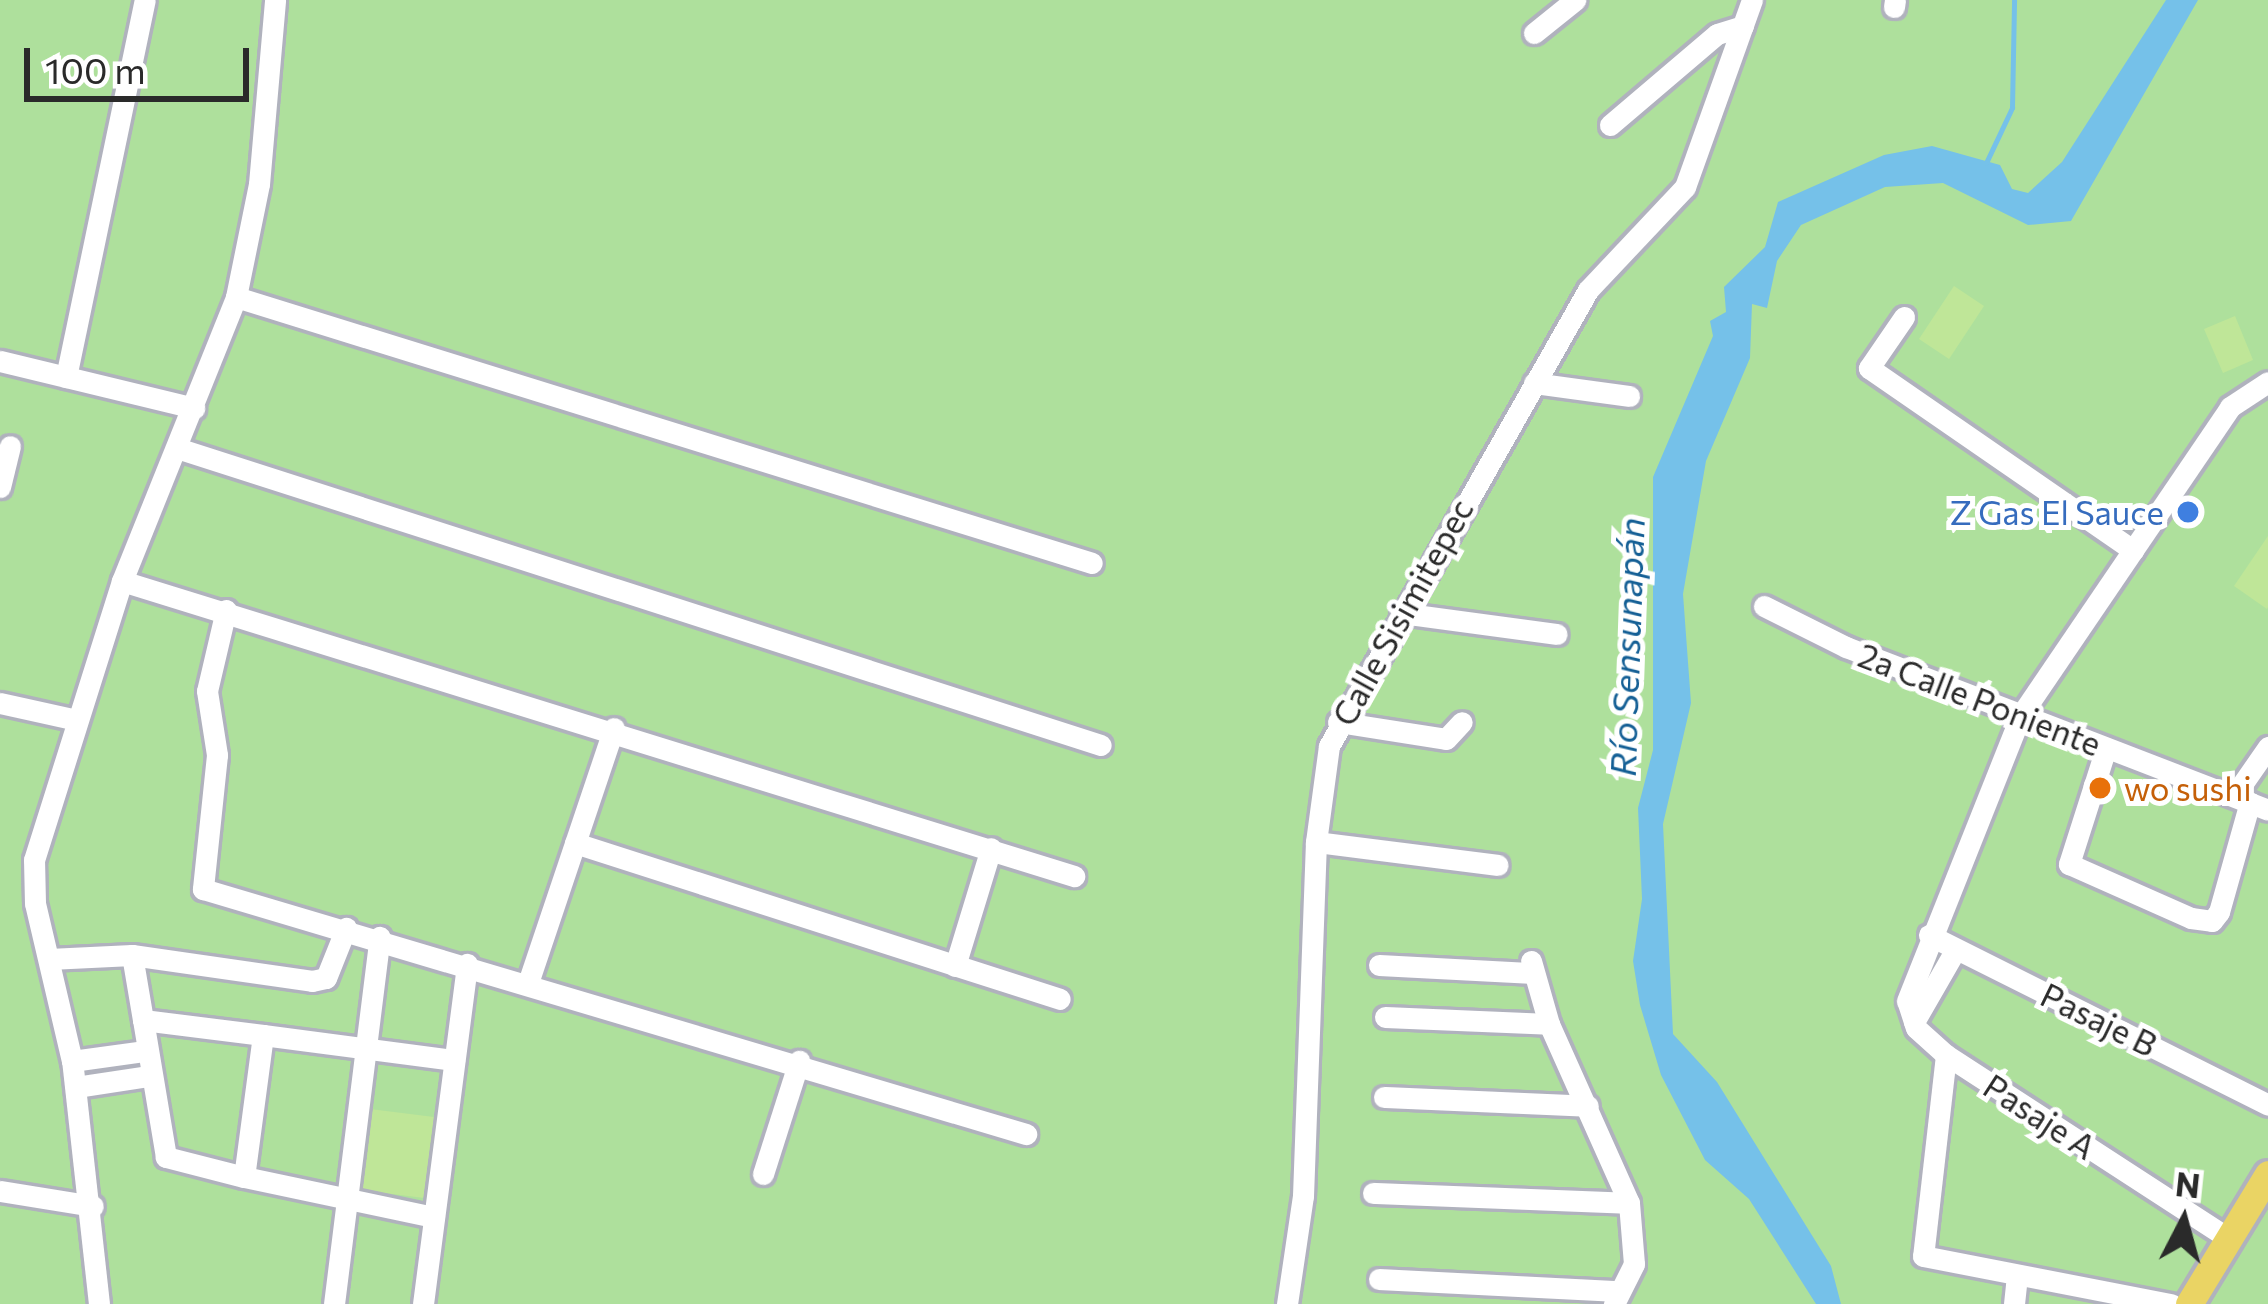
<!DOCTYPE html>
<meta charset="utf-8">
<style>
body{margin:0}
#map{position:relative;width:2268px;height:1304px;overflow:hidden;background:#ece6dd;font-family:Commissioner,sans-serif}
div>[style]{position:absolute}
.green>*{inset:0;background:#aee09c}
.pitch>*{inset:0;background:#bfe698}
.water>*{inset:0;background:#75c1e9}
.stream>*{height:4.5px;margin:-2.25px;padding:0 2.25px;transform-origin:2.25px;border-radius:2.25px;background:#75c1e9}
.roads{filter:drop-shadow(3px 0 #b0b2bd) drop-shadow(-3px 0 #b0b2bd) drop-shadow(0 3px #b0b2bd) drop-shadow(0 -3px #b0b2bd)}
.minor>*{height:21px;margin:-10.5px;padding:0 10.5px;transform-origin:10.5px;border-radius:10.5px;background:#fff}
.major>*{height:27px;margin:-13.5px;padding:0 13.5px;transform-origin:13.5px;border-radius:13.5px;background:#ead464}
.dots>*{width:33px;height:33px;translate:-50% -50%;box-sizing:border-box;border:6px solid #fff;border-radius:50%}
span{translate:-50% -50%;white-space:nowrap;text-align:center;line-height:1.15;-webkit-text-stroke:10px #fff;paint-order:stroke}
.shop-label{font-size:33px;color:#366cbe}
.right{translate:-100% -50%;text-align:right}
.street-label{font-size:33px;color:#2a2a2a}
.food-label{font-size:33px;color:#c56008}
.left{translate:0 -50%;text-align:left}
.water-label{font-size:36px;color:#145f95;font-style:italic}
.north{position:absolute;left:2124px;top:1160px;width:120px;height:120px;-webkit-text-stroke:9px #fff;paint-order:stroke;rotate:6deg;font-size:33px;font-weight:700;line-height:48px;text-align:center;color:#2a2a2a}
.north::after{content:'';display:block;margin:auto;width:42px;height:54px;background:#2a2a2a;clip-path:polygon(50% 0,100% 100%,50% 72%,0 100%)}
.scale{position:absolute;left:24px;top:48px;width:225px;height:54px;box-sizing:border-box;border:6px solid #2a2a2a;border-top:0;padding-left:15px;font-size:36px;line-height:42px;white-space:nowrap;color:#2a2a2a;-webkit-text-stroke:9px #fff;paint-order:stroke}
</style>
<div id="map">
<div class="green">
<div style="clip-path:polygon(0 0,2268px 0,2268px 1304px,0 1304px)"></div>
</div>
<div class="pitch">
<div style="clip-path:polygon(1954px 286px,1984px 306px,1949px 359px,1919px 339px)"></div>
<div style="clip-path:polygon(2235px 316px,2253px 360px,2223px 373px,2204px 329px)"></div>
<div style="clip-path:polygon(2268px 536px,2268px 607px,2267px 609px,2234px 586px)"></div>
<div style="clip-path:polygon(370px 1109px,434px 1117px,424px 1198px,360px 1190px)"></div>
</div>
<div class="water">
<div style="clip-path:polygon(2166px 0,2198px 0,2071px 221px,2028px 225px,1943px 183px,1885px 187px,1801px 225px,1777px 261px,1767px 308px,1752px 304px,1750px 358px,1706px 461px,1683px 594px,1691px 703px,1663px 824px,1673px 1034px,1717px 1082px,1831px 1266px,1841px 1304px,1816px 1304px,1749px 1199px,1705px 1160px,1661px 1075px,1640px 1005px,1633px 961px,1642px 899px,1638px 808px,1653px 750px,1653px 477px,1713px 336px,1710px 321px,1726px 312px,1724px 287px,1765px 247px,1778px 202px,1884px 155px,1932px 146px,2000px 165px,2012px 189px,2028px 193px,2062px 162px)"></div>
</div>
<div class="stream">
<div style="left:1986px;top:163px;width:61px;rotate:-64.7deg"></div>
<div style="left:2012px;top:108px;width:108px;rotate:-88.9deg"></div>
</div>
<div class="roads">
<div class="minor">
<div style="left:1894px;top:7px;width:7px;rotate:-82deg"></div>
<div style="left:1534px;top:33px;width:53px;rotate:-38.8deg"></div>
<div style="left:1610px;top:125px;width:140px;rotate:-40.4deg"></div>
<div style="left:1717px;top:34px;width:27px;rotate:-17deg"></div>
<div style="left:236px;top:297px;width:896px;rotate:17.26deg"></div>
<div style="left:1904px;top:317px;width:62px;rotate:124.5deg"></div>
<div style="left:1869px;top:368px;width:321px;rotate:34.6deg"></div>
<div style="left:0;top:361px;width:200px;rotate:13.6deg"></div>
<div style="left:66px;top:377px;width:385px;rotate:-78.2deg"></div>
<div style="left:1534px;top:383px;width:96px;rotate:7.8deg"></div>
<div style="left:180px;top:449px;width:967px;rotate:17.82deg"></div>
<div style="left:0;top:487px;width:42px;rotate:-76.3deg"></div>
<div style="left:122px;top:581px;width:997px;rotate:17.22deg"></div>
<div style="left:1764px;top:606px;width:92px;rotate:26.6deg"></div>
<div style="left:1846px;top:647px;width:452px;rotate:21.1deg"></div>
<div style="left:226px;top:610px;width:83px;rotate:103.2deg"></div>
<div style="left:207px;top:691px;width:65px;rotate:81.1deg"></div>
<div style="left:217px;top:755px;width:135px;rotate:96deg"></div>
<div style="left:203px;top:889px;width:859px;rotate:16.58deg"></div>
<div style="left:1401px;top:613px;width:157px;rotate:7.7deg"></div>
<div style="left:0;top:703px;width:74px;rotate:12.5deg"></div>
<div style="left:1338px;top:722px;width:109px;rotate:8.9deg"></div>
<div style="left:1446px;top:739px;width:23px;rotate:-47deg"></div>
<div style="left:2106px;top:748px;width:122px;rotate:107.7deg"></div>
<div style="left:2069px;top:864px;width:133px;rotate:23.9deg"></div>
<div style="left:2191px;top:918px;width:21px;rotate:8deg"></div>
<div style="left:2212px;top:921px;width:11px;rotate:-52deg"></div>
<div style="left:2219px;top:912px;width:114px;rotate:-74.3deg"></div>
<div style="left:2234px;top:796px;width:60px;rotate:-55.2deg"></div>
<div style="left:1316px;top:842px;width:183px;rotate:7.2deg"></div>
<div style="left:575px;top:843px;width:509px;rotate:17.83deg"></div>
<div style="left:1929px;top:935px;width:379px;rotate:26.6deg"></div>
<div style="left:132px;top:955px;width:66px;rotate:80.4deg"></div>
<div style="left:49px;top:959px;width:83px;rotate:-2.8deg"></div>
<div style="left:132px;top:955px;width:182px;rotate:8.2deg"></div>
<div style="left:312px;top:981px;width:14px;rotate:-12deg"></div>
<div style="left:326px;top:978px;width:54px;rotate:-68.2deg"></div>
<div style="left:1531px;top:961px;width:66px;rotate:74.1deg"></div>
<div style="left:1549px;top:1024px;width:196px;rotate:65.9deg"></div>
<div style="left:1629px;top:1203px;width:61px;rotate:85.3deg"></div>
<div style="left:1634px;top:1264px;width:45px;rotate:116.6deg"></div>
<div style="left:1379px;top:965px;width:155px;rotate:3deg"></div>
<div style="left:955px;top:966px;width:123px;rotate:-73deg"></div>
<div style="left:528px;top:983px;width:269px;rotate:-71.4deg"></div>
<div style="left:1385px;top:1017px;width:164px;rotate:2.4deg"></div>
<div style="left:143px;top:1020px;width:121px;rotate:7.1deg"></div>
<div style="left:263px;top:1035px;width:143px;rotate:97.6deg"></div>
<div style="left:244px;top:1177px;width:81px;rotate:-165.6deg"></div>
<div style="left:166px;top:1157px;width:139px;rotate:-99.5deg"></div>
<div style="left:1914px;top:1022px;width:84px;rotate:-60.1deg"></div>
<div style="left:263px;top:1035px;width:193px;rotate:7.5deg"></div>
<div style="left:1946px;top:1055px;width:202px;rotate:96.5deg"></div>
<div style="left:1923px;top:1256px;width:253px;rotate:11deg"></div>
<div style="left:72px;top:1061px;width:74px;rotate:-7.8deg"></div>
<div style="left:76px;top:1087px;width:74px;rotate:-8.6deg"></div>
<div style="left:1384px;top:1097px;width:204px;rotate:2.5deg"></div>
<div style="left:763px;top:1174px;width:119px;rotate:-72.3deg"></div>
<div style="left:244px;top:1177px;width:194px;rotate:11.9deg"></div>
<div style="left:0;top:1191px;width:94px;rotate:9.2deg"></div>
<div style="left:1373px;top:1193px;width:256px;rotate:2.2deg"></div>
<div style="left:2228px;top:1238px;width:336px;rotate:-147deg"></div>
<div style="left:1946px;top:1055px;width:40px;rotate:-138deg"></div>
<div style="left:1916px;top:1028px;width:28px;rotate:-108deg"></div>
<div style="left:1907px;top:1001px;width:308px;rotate:-68.3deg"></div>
<div style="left:2021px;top:715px;width:372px;rotate:-55.8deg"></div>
<div style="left:2230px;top:407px;width:45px;rotate:-33.3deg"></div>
<div style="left:1379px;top:1279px;width:239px;rotate:2.9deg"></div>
<div style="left:99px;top:1304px;width:244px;rotate:-96.3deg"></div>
<div style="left:72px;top:1061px;width:162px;rotate:-103.2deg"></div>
<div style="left:35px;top:903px;width:43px;rotate:-91.3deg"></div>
<div style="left:34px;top:860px;width:293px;rotate:-72.5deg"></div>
<div style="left:122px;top:581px;width:306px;rotate:-68.1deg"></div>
<div style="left:236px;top:297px;width:115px;rotate:-78.5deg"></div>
<div style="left:259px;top:184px;width:185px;rotate:-85deg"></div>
<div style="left:334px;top:1304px;width:370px;rotate:-82.9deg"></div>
<div style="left:423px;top:1304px;width:343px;rotate:-82.6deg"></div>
<div style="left:1287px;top:1304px;width:109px;rotate:-81.6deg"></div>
<div style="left:1303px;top:1196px;width:354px;rotate:-87.9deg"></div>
<div style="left:1316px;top:842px;width:97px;rotate:-82.3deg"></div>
<div style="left:1329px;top:746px;width:524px;rotate:-60.4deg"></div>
<div style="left:1588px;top:290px;width:141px;rotate:-46.7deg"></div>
<div style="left:1685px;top:187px;width:199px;rotate:-70.3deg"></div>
<div style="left:2014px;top:1304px;width:28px;rotate:-84deg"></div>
</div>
<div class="major">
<div style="left:2189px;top:1304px;width:152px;rotate:-58.7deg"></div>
</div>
</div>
<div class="dots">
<div style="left:2188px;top:512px;background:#3f7fe0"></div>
<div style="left:2100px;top:788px;background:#e8710a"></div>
</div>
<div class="shop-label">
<span class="right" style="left:2164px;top:512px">Z Gas El Sauce</span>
</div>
<div class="street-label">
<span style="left:1402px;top:612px;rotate:-61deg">Calle Sisimitepec</span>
<span style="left:1980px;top:699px;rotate:21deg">2a Calle Poniente</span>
<span style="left:2099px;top:1019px;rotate:26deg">Pasaje B</span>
<span style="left:2040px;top:1116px;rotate:33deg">Pasaje A</span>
</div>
<div class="food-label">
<span class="left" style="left:2124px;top:788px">wo sushi</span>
</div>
<div class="water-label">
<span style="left:1626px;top:647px;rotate:-88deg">Río Sensunapán</span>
</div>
<div class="north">N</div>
<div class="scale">100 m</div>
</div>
